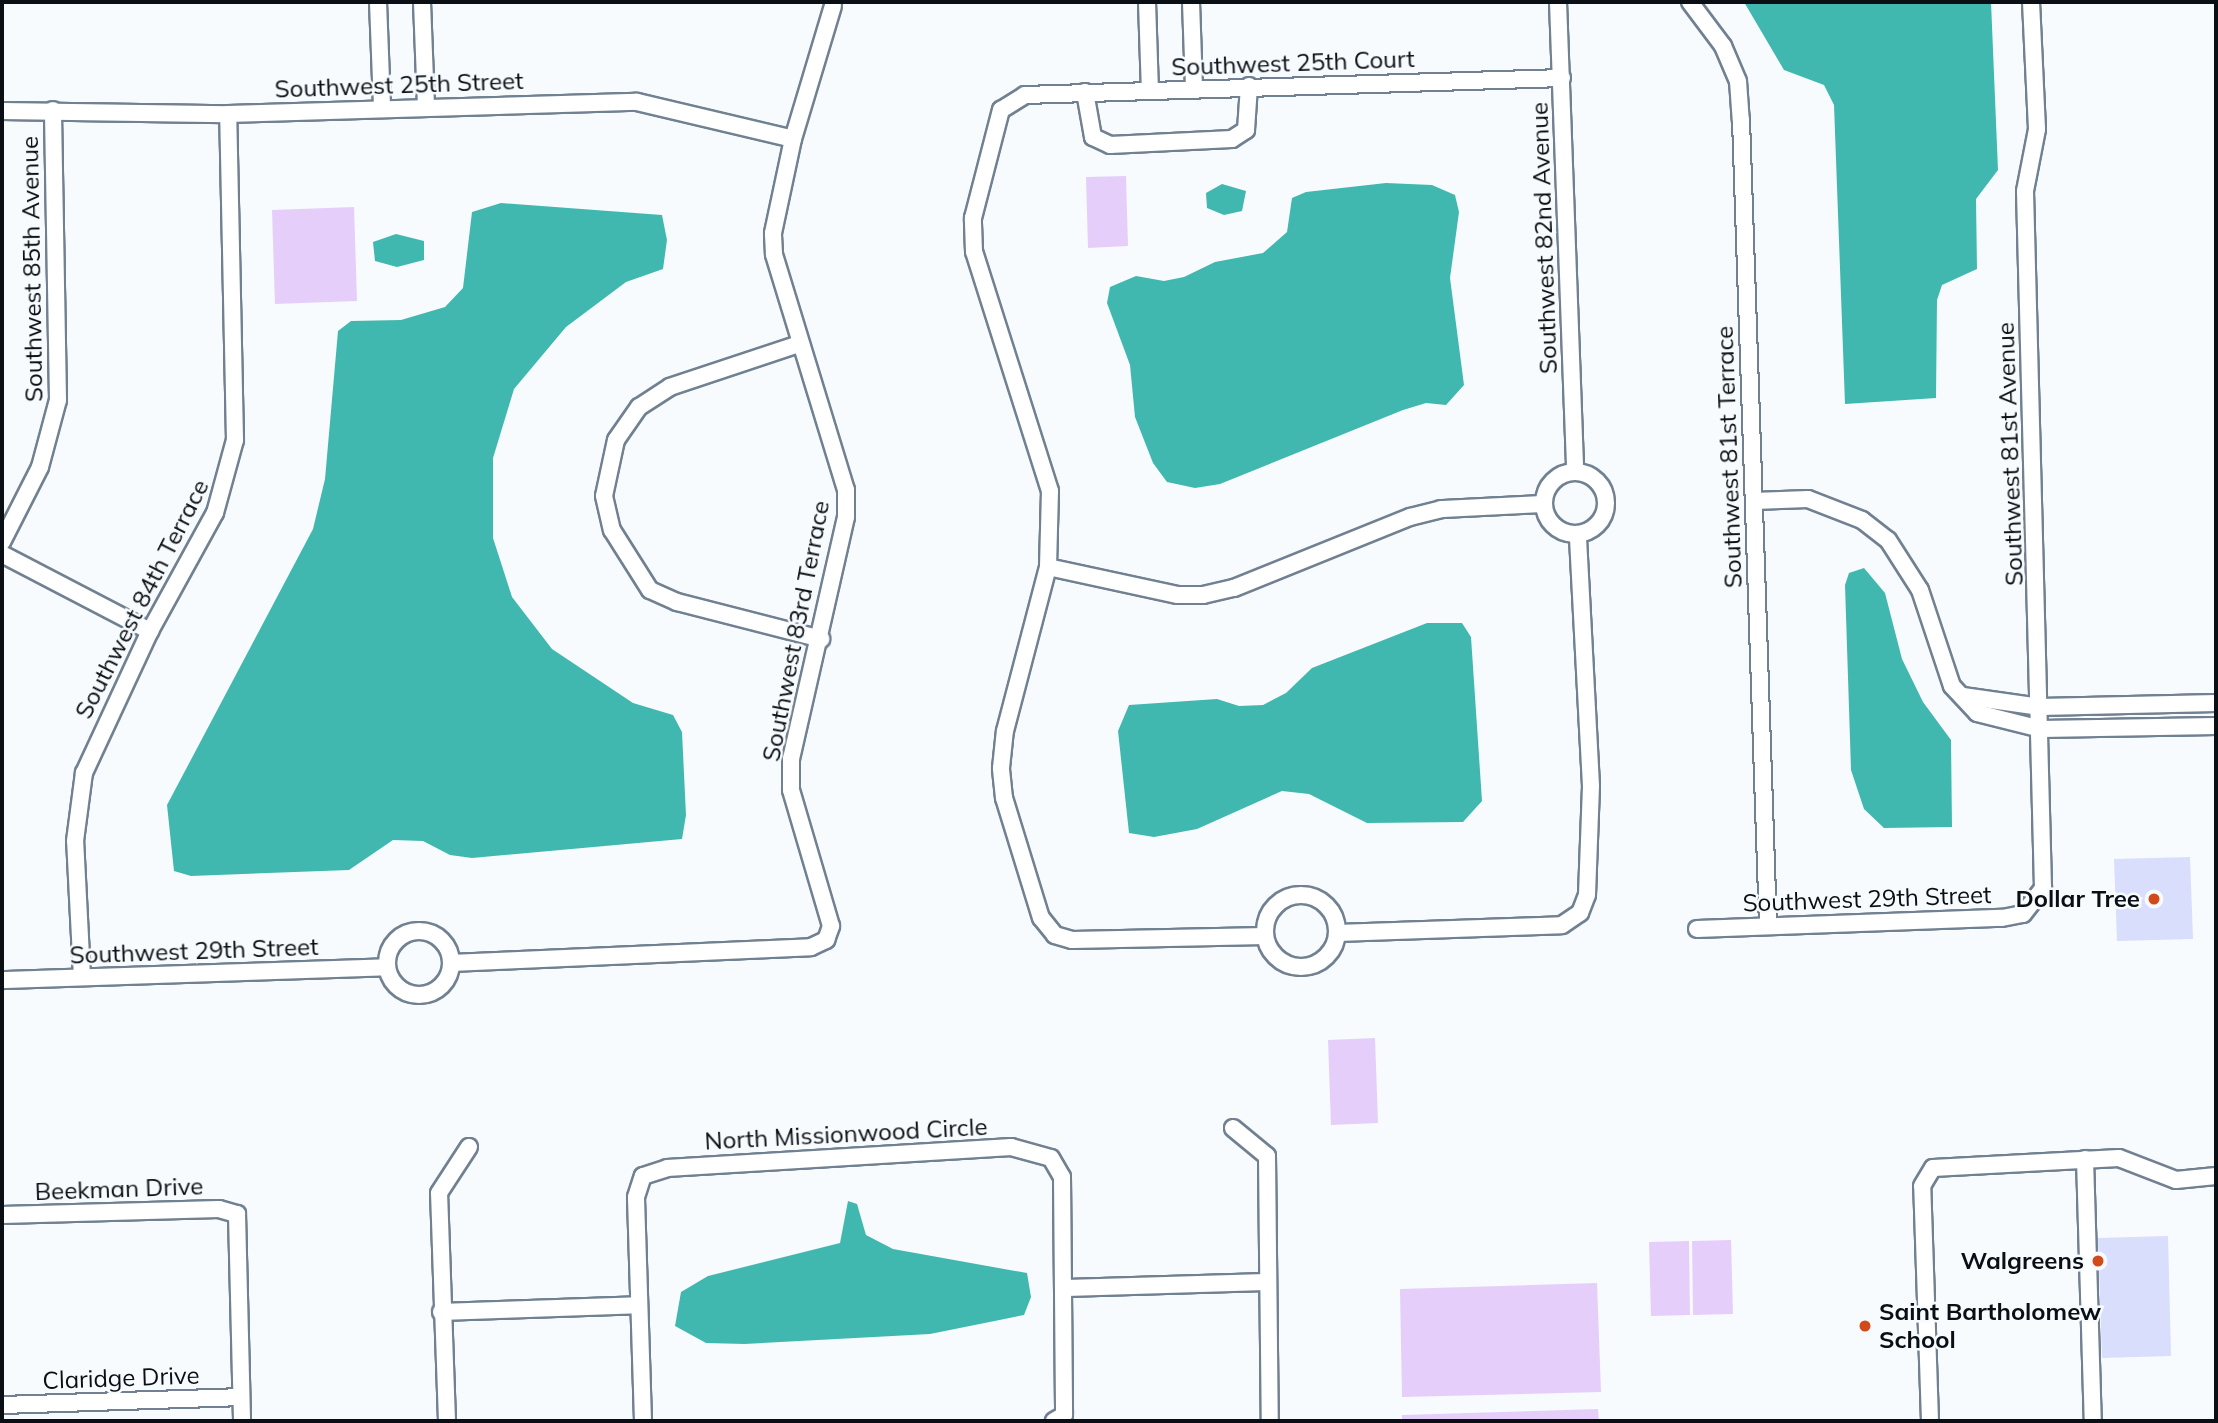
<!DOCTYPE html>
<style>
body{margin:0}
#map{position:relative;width:2218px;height:1423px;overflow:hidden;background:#f7fbfe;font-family:Mulish,sans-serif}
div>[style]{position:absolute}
.green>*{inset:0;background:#e5cffa}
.water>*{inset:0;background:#41b8af}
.building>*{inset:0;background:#d8defc}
.roads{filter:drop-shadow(2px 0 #718191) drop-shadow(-2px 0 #718191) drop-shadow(0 2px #718191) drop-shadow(0 -2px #718191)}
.street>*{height:16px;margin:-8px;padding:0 8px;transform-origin:8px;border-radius:8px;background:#fff}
.street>.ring{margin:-8px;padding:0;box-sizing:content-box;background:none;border:16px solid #fff;border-radius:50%}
.dots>*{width:19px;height:19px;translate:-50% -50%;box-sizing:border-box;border:4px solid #f7fbfe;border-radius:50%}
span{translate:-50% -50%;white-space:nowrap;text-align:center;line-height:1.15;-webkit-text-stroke:5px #f7fbfe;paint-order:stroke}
.street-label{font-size:24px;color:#090f14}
.poi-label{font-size:24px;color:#090f14;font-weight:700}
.right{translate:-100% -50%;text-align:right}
.left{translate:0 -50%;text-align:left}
.frame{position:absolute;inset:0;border:4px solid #090f14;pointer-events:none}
</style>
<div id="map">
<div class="green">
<div style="clip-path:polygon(1126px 176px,1128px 246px,1088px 248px,1086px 177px)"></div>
<div style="clip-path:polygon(354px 207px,357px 301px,275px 304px,272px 210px)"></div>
<div style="clip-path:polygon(1375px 1038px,1378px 1123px,1331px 1125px,1328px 1040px)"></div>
<div style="clip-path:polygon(1731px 1240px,1733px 1314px,1693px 1315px,1692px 1241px)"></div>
<div style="clip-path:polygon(1689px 1241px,1690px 1315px,1651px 1316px,1649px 1242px)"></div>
<div style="clip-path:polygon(1597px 1283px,1601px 1392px,1402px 1397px,1400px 1289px)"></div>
<div style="clip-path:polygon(1598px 1409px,1599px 1421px,1402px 1421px,1402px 1415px)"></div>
</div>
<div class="water">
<div style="clip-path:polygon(1744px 2px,1991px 2px,1998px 170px,1976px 199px,1977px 269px,1942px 285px,1937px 300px,1936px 398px,1845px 404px,1834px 105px,1824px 85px,1784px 70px)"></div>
<div style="clip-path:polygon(1386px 183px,1432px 185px,1455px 195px,1459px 212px,1450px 278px,1464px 385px,1446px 405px,1426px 403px,1403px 410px,1220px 484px,1195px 488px,1167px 482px,1153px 463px,1135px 417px,1130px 365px,1107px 303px,1110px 287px,1136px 276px,1164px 281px,1184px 277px,1215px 262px,1263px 253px,1287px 232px,1292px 198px,1306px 192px)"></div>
<div style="clip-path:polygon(1222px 184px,1246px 191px,1242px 211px,1224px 215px,1207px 208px,1206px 193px)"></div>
<div style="clip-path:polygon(501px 203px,662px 215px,667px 240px,663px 269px,626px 282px,566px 327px,514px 389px,493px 458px,493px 538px,512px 597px,552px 649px,633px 703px,673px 715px,682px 732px,686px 815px,682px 839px,472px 858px,450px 855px,423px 841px,393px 840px,349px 870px,191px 876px,174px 871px,167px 805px,313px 529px,325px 479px,338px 331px,351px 321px,401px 320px,445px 307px,463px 288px,472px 212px)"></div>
<div style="clip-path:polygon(396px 234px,424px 241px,424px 260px,397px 267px,375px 261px,373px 242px)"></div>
<div style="clip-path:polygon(1864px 568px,1885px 593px,1902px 659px,1923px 702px,1951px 740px,1952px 827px,1884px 828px,1864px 809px,1851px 770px,1845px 585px,1849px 573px)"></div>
<div style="clip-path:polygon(1427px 623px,1462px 623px,1471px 637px,1482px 801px,1463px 822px,1367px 823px,1309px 794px,1282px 791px,1197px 829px,1154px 837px,1129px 833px,1118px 731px,1129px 705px,1217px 699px,1239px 706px,1263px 705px,1286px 693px,1312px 668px)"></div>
<div style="clip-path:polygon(848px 1201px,857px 1204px,866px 1235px,893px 1249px,1027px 1273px,1031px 1297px,1024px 1315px,930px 1334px,744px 1344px,706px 1343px,675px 1326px,681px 1292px,708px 1276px,840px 1243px)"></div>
</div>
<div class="building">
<div style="clip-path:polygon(2190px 857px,2193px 939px,2117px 941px,2114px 859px)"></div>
<div style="clip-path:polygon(2168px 1236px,2171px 1356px,2102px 1358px,2098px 1238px)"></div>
</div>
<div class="roads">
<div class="street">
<div style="left:378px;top:2px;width:106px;rotate:87.8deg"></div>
<div style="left:422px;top:2px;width:104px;rotate:87.8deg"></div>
<div style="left:1147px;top:2px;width:89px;rotate:88.1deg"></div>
<div style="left:1191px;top:2px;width:87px;rotate:88deg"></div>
<div style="left:1558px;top:2px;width:470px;rotate:87.9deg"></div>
<div style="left:1690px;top:2px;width:55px;rotate:53.1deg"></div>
<div style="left:1723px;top:46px;width:38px;rotate:67deg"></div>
<div style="left:1738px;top:81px;width:39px;rotate:86deg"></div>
<div style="left:1741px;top:120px;width:805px;rotate:88.08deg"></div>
<div style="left:1085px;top:92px;width:46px;rotate:79.9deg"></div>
<div style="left:1093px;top:137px;width:19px;rotate:25deg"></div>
<div style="left:1110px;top:145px;width:122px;rotate:-2.8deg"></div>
<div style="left:1232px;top:139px;width:17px;rotate:-33deg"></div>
<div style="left:1246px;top:130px;width:44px;rotate:-86.1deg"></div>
<div style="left:2px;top:111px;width:226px;rotate:0.8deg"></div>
<div style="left:228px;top:114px;width:409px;rotate:-1.7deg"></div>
<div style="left:637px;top:102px;width:160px;rotate:13.3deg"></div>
<div style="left:799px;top:344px;width:136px;rotate:161.6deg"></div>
<div style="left:670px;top:387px;width:37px;rotate:147deg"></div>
<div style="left:639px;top:407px;width:40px;rotate:124.9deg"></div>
<div style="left:616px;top:440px;width:57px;rotate:102.1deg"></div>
<div style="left:604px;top:496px;width:35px;rotate:77deg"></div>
<div style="left:612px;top:530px;width:71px;rotate:57.7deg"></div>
<div style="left:650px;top:590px;width:30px;rotate:24deg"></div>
<div style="left:677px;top:602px;width:149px;rotate:14.4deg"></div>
<div class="ring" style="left:1544px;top:472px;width:46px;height:46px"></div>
<div style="left:1754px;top:501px;width:54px;rotate:-2.1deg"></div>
<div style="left:1808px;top:499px;width:58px;rotate:21.3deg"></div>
<div style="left:1862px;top:520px;width:33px;rotate:38deg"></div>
<div style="left:1888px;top:540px;width:59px;rotate:57.4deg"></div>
<div style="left:1920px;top:590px;width:101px;rotate:71.6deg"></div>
<div style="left:1952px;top:686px;width:37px;rotate:47deg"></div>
<div style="left:1977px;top:713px;width:66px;rotate:14deg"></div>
<div style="left:2041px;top:729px;width:175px;rotate:-1deg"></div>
<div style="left:2px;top:542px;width:84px;rotate:-63.1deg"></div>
<div style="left:40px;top:467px;width:69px;rotate:-75deg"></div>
<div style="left:58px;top:400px;width:290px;rotate:-91deg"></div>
<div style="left:2px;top:554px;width:167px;rotate:27.5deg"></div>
<div style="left:1048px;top:567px;width:133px;rotate:12.2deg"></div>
<div style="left:1178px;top:595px;width:25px"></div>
<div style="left:1203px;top:595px;width:32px;rotate:-13deg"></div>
<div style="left:1234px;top:588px;width:190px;rotate:-22deg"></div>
<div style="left:1410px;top:517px;width:32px;rotate:-14deg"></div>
<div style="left:1441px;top:509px;width:103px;rotate:-2.8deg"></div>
<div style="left:1963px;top:696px;width:78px;rotate:8.1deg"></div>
<div style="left:2040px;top:707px;width:176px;rotate:-1.3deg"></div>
<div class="ring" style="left:1265px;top:895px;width:56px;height:56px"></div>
<div style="left:1697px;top:929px;width:305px;rotate:-2.1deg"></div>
<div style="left:2002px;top:918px;width:21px;rotate:-11deg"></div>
<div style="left:2023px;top:914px;width:33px;rotate:-52deg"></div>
<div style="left:2043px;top:888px;width:697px;rotate:-91.48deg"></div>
<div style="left:2025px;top:191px;width:63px;rotate:-79deg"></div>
<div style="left:2037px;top:129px;width:127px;rotate:-92.7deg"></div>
<div class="ring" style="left:387px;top:931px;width:48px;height:48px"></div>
<div style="left:1337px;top:933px;width:225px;rotate:-2deg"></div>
<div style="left:1562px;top:925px;width:22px;rotate:-34deg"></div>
<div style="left:1580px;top:913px;width:19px;rotate:-69deg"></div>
<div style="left:1587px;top:895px;width:109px;rotate:-87.9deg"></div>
<div style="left:1591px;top:786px;width:252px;rotate:-93deg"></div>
<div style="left:1265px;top:936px;width:193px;rotate:178.8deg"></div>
<div style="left:1072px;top:940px;width:18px;rotate:-164deg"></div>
<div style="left:1055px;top:935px;width:22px;rotate:-129deg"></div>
<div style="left:1041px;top:918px;width:126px;rotate:-107.1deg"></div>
<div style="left:1004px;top:798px;width:30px;rotate:-96deg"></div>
<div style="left:1001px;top:768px;width:37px;rotate:-84deg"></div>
<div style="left:1005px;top:731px;width:170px;rotate:-75.3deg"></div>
<div style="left:1048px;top:567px;width:76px;rotate:-88.5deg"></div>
<div style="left:1050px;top:491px;width:251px;rotate:-107.6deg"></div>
<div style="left:974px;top:252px;width:34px;rotate:-92deg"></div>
<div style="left:973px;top:218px;width:112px;rotate:-75.5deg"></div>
<div style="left:1001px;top:110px;width:28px;rotate:-32deg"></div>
<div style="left:1025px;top:95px;width:537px;rotate:-1.81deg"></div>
<div style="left:451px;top:963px;width:360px;rotate:-2.5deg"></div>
<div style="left:811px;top:947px;width:17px;rotate:-25deg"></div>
<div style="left:826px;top:940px;width:15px;rotate:-70deg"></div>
<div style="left:831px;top:926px;width:142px;rotate:-106.4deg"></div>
<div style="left:791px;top:790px;width:31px;rotate:-90deg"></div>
<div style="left:791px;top:759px;width:248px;rotate:-77.2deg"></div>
<div style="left:846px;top:517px;width:27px;rotate:-90deg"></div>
<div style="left:846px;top:490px;width:247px;rotate:-107deg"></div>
<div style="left:774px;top:254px;width:21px;rotate:-93deg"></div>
<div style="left:773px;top:233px;width:96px;rotate:-78deg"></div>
<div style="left:793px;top:139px;width:139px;rotate:-73.3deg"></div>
<div style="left:82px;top:977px;width:136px;rotate:-92.9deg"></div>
<div style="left:75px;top:841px;width:69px;rotate:-82.5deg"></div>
<div style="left:84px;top:773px;width:157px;rotate:-65.1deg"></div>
<div style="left:150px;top:631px;width:135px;rotate:-61.2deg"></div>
<div style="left:215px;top:513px;width:76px;rotate:-74.7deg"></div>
<div style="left:235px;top:440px;width:326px;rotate:-91.2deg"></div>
<div style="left:2px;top:980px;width:385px;rotate:-1.9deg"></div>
<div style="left:1233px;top:1128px;width:44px;rotate:39.5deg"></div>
<div style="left:1267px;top:1156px;width:265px;rotate:89.4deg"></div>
<div style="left:2085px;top:1159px;width:262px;rotate:88.3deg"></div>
<div style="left:2px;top:1215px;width:217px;rotate:-1.6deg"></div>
<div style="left:219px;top:1209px;width:19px;rotate:16deg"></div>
<div style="left:237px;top:1214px;width:207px;rotate:88.6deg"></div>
<div style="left:1066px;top:1288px;width:200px;rotate:-1.7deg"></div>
<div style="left:441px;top:1312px;width:196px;rotate:-2deg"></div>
<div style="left:2px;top:1405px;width:239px;rotate:-1.9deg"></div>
<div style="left:447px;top:1421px;width:228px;rotate:-92deg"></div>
<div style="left:439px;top:1193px;width:55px;rotate:-56.9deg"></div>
<div style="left:643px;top:1421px;width:224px;rotate:-91.8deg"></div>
<div style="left:636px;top:1197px;width:22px;rotate:-72deg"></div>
<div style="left:643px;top:1176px;width:25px;rotate:-18deg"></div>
<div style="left:667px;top:1168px;width:345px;rotate:-3.5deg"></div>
<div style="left:1011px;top:1147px;width:41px;rotate:15.4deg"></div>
<div style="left:1051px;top:1158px;width:22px;rotate:60deg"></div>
<div style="left:1062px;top:1177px;width:238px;rotate:89.5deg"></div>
<div style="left:1064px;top:1415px;width:12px;rotate:149deg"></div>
<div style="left:1930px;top:1421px;width:235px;rotate:-91.9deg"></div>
<div style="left:1922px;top:1186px;width:21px;rotate:-59deg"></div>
<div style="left:1933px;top:1168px;width:186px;rotate:-3.1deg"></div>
<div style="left:2119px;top:1158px;width:61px;rotate:21.1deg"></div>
<div style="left:2176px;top:1180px;width:40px;rotate:-5.7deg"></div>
</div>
</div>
<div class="dots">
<div style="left:2154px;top:899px;background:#d24a1a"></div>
<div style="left:2098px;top:1261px;background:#d24a1a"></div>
<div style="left:1865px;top:1326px;background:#d24a1a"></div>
</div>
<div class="street-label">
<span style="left:1293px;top:63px;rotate:-2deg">Southwest 25th Court</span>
<span style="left:399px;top:85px;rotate:-2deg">Southwest 25th Street</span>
<span style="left:1544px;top:238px;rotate:-92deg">Southwest 82nd Avenue</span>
<span style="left:32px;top:269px;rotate:-91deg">Southwest 85th Avenue</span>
<span style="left:2010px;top:454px;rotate:-92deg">Southwest 81st Avenue</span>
<span style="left:1729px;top:457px;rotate:-92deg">Southwest 81st Terrace</span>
<span style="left:142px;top:599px;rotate:-63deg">Southwest 84th Terrace</span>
<span style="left:796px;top:631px;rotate:-79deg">Southwest 83rd Terrace</span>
<span style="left:1867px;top:899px;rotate:-2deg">Southwest 29th Street</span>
<span style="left:194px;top:951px;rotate:-2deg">Southwest 29th Street</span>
<span style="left:846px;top:1134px;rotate:-3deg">North Missionwood Circle</span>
<span style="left:119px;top:1189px;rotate:-2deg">Beekman Drive</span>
<span style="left:121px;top:1378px;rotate:-2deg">Claridge Drive</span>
</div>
<div class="poi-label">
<span class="right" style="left:2140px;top:899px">Dollar Tree</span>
<span class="right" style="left:2084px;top:1261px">Walgreens</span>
<span class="left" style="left:1879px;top:1326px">Saint Bartholomew<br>School</span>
</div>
<div class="frame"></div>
</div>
